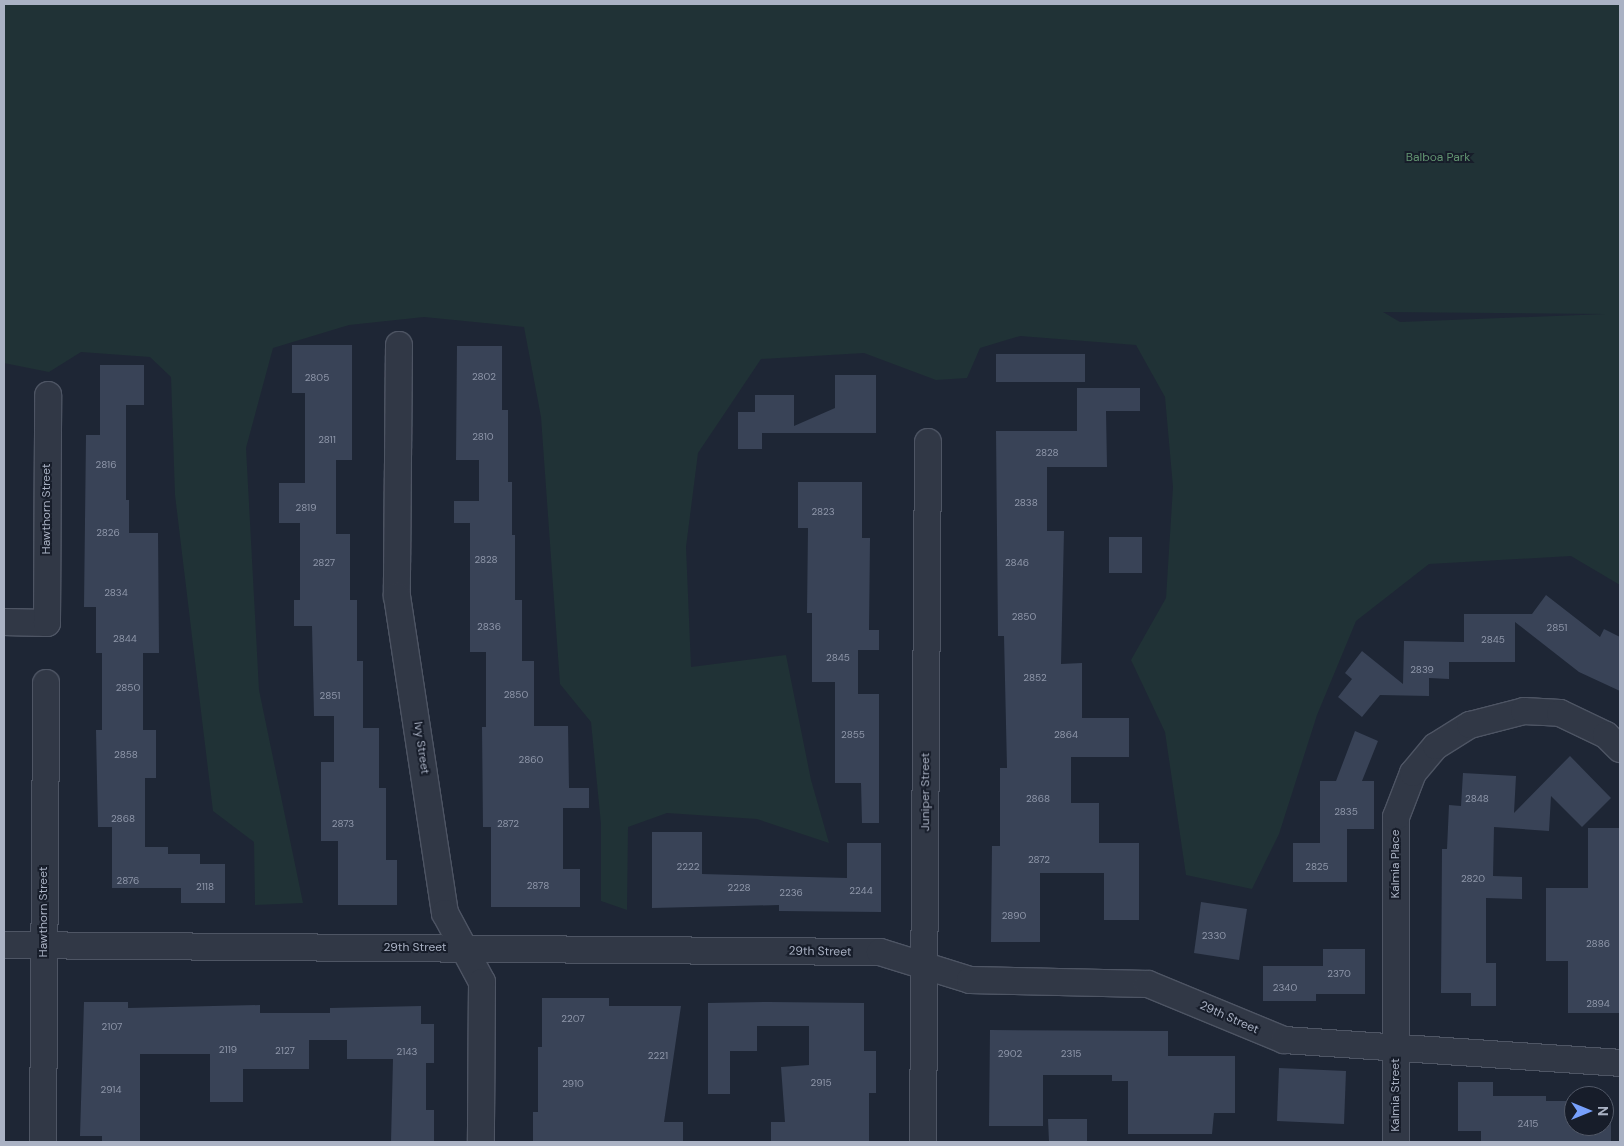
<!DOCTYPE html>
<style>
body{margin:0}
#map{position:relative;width:1624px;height:1146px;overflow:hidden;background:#1e2635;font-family:"DM Sans",sans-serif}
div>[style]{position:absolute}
.green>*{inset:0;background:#203236}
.building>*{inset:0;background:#394357}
.roads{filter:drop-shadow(1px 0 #4e5564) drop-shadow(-1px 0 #4e5564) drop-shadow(0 1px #4e5564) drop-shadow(0 -1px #4e5564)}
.minor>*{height:26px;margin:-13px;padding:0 13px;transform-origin:13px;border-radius:13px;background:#313846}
span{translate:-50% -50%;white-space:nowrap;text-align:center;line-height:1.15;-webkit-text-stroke:4px #171d2a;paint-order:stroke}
.number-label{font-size:10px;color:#8e96a9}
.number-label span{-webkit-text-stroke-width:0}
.park-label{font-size:12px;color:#629471}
.street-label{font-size:12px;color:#aab2c4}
.frame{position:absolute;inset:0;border:5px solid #aab2c4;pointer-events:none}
.north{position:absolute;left:1564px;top:1086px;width:50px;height:50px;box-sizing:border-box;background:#171d2a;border:1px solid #525968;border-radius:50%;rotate:90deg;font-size:14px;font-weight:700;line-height:20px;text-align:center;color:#aab2c4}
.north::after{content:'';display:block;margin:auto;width:18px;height:22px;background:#77a0fc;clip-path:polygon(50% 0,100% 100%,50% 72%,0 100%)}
</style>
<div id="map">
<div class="green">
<div style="clip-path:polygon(evenodd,4px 4px,1620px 4px,1620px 585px,1571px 556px,1429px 564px,1356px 621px,1317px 715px,1279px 834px,1252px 889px,1186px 875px,1165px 732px,1131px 660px,1166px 598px,1173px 487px,1165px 397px,1136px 345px,1020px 336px,980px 348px,967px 378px,936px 380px,864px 353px,761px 359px,698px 453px,686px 547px,691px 667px,786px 655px,811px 780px,829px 843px,757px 819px,667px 813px,628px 827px,627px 910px,601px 901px,601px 824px,591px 722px,560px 684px,541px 417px,524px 327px,424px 317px,349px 325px,273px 348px,246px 448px,259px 690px,303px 903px,255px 905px,254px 842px,213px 811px,175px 495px,171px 377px,150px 357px,81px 352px,49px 372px,4px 363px,4px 4px,1383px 312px,1605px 314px,1606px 314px,1400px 322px,1383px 312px)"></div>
</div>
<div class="building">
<div style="clip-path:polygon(292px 345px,352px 345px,352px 460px,336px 460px,336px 534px,350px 534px,350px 600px,357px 600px,357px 661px,363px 661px,363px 728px,379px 728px,379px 788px,386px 788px,386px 860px,397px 860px,397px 905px,338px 905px,338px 841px,321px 841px,321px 762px,334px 762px,334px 716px,314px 716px,312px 626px,294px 626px,294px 600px,300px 600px,300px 523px,279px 523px,279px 483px,305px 483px,305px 393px,292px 393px)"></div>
<div style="clip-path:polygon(457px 346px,502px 346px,502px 410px,508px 410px,508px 482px,512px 482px,512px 535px,515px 535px,515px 600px,522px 600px,522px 661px,534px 661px,534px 726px,568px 726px,569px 788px,589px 788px,589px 808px,563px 808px,563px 869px,580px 869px,580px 907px,491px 907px,491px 827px,483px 827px,482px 727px,486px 727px,486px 652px,470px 652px,470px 523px,454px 523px,454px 501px,479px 501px,479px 460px,456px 460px)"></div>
<div style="clip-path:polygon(996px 354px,1085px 354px,1085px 382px,996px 382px)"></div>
<div style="clip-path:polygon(100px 365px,144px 365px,144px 405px,126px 405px,126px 500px,129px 500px,129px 533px,158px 533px,159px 653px,143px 653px,143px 730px,156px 730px,156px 778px,145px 778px,145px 847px,168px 847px,168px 854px,200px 854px,200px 864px,225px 864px,225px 903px,181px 903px,181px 888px,112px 888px,112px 827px,98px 827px,96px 730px,102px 730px,102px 653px,96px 653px,96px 607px,84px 607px,86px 435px,100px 435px)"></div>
<div style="clip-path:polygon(835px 375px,876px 375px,876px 433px,762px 433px,762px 449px,738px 449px,738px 412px,755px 412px,755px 395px,794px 395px,794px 426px,835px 408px)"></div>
<div style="clip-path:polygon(1077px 388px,1140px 388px,1140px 411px,1106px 411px,1107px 467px,1047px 467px,1047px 531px,1064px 531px,1061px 664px,1082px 663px,1082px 718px,1129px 718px,1129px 757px,1071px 757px,1071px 803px,1099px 803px,1099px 843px,1139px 843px,1139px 920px,1104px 920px,1104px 873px,1040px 873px,1040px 942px,991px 942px,992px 846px,1000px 846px,1000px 768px,1007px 768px,1004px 636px,998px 636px,996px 431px,1077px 431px)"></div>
<div style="clip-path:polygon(798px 482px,862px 482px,862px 538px,870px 538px,869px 630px,879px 630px,879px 650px,858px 650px,858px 694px,879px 694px,879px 823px,862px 823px,861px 783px,835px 783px,835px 682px,812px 682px,812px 613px,807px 613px,808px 528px,798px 528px)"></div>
<div style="clip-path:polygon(1109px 537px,1142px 537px,1142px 573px,1109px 573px)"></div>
<div style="clip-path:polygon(1546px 595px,1600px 637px,1604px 629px,1620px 637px,1620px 691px,1579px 672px,1515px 622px,1515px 662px,1449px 662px,1449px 679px,1429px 678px,1429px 696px,1380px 695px,1362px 717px,1338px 697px,1352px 679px,1345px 673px,1362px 651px,1403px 684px,1404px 641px,1464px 642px,1464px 614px,1532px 614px)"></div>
<div style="clip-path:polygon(1355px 731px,1378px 741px,1362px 781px,1374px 781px,1374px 829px,1347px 829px,1347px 882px,1293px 882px,1293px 843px,1320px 843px,1320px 781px,1336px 781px)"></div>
<div style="clip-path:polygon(1570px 756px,1611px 798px,1582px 827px,1551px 796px,1549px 831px,1494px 827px,1493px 876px,1522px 877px,1522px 899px,1486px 898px,1486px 963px,1496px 963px,1496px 1006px,1471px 1006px,1471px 993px,1441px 993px,1442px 849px,1447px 849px,1449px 805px,1461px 806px,1463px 773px,1516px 776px,1514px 813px)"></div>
<div style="clip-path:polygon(1588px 828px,1620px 828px,1620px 1013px,1568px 1013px,1568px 961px,1546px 961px,1546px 888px,1588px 888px)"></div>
<div style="clip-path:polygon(652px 832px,702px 832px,702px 874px,847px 878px,847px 843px,881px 843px,881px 912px,779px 911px,779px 905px,652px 908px)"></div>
<div style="clip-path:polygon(1201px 902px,1247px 909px,1239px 960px,1194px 953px)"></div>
<div style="clip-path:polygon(1323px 949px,1365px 949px,1365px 994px,1316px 994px,1316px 1001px,1263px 1001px,1263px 966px,1323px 966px)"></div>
<div style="clip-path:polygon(542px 998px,609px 998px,609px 1006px,681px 1006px,664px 1122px,683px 1122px,683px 1142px,533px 1142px,533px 1112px,538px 1112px,538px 1047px,542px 1047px)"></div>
<div style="clip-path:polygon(84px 1002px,128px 1002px,128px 1008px,260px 1005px,260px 1013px,330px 1013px,330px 1008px,421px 1006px,421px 1024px,434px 1024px,434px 1063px,426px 1063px,426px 1110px,434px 1110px,434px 1142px,391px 1142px,393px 1059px,347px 1059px,347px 1040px,309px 1040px,309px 1069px,243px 1069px,243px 1102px,210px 1102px,210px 1054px,140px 1054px,140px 1142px,102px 1142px,102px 1136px,80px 1136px)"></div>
<div style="clip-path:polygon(769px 1002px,864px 1003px,864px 1051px,876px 1051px,876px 1093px,869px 1093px,869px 1142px,771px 1142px,771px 1122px,785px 1122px,781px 1067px,809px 1065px,809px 1026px,757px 1026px,757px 1051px,730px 1051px,730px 1094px,708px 1094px,708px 1003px)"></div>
<div style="clip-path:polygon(990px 1030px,1168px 1031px,1168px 1056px,1235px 1056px,1235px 1113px,1214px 1113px,1212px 1134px,1128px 1134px,1128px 1081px,1112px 1081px,1112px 1075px,1043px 1075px,1043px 1126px,989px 1126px)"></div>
<div style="clip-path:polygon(1279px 1068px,1346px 1071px,1344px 1124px,1277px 1121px)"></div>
<div style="clip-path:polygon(1458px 1082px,1493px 1082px,1493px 1096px,1546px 1096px,1546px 1101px,1574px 1101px,1574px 1126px,1604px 1126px,1604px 1101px,1611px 1101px,1611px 1142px,1481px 1142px,1481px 1131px,1458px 1131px)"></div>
<div style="clip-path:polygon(1048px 1119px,1087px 1119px,1087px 1141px,1049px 1142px)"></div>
</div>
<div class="roads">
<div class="minor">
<div style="left:399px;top:345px;width:251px;rotate:90.5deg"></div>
<div style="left:397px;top:596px;width:321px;rotate:81.4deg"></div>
<div style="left:445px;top:913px;width:78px;rotate:61.8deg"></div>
<div style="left:482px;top:982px;width:160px;rotate:90.4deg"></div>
<div style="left:4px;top:622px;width:43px;rotate:1.3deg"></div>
<div style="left:47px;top:623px;width:228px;rotate:-89.7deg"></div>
<div style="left:4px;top:945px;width:876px;rotate:0.46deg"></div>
<div style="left:880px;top:952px;width:94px;rotate:17.3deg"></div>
<div style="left:970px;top:980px;width:178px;rotate:1.3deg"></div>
<div style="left:1148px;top:984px;width:147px;rotate:22.4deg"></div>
<div style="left:1284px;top:1040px;width:337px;rotate:3.9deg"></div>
<div style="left:43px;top:1142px;width:459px;rotate:-89.6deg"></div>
<div style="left:923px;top:1142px;width:700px;rotate:-89.59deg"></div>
<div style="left:1396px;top:1142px;width:325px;rotate:-90deg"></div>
<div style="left:1396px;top:817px;width:47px;rotate:-68.9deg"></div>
<div style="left:1413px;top:773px;width:35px;rotate:-50deg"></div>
<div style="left:1436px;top:746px;width:40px;rotate:-32deg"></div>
<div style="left:1470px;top:725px;width:56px;rotate:-14.5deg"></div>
<div style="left:1524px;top:711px;width:36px;rotate:3deg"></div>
<div style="left:1560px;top:713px;width:51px;rotate:25.6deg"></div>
<div style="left:1606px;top:735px;width:20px;rotate:45deg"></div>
</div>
</div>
<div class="number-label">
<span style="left:484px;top:377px">2802</span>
<span style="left:317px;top:378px">2805</span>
<span style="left:483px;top:437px">2810</span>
<span style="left:327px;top:440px">2811</span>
<span style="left:1047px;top:453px">2828</span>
<span style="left:106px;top:465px">2816</span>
<span style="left:1026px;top:503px">2838</span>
<span style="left:306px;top:508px">2819</span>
<span style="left:823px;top:512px">2823</span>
<span style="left:108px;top:533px">2826</span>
<span style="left:486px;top:560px">2828</span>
<span style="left:324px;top:563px">2827</span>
<span style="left:1017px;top:563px">2846</span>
<span style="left:116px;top:593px">2834</span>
<span style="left:1024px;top:617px">2850</span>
<span style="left:489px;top:627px">2836</span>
<span style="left:1557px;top:628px">2851</span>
<span style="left:125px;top:639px">2844</span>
<span style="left:1493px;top:640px">2845</span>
<span style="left:838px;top:658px">2845</span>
<span style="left:1422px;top:670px">2839</span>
<span style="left:1035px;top:678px">2852</span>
<span style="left:128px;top:688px">2850</span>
<span style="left:516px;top:695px">2850</span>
<span style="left:330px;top:696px">2851</span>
<span style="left:853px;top:735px">2855</span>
<span style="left:1066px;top:735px">2864</span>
<span style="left:126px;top:755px">2858</span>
<span style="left:531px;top:760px">2860</span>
<span style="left:1038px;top:799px">2868</span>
<span style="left:1477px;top:799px">2848</span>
<span style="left:1346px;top:812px">2835</span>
<span style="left:123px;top:819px">2868</span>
<span style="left:343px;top:824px">2873</span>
<span style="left:508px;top:824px">2872</span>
<span style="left:1039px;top:860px">2872</span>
<span style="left:688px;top:867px">2222</span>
<span style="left:1317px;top:867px">2825</span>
<span style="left:1473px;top:879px">2820</span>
<span style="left:128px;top:881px">2876</span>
<span style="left:538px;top:886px">2878</span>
<span style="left:205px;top:887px">2118</span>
<span style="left:739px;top:888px">2228</span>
<span style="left:861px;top:891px">2244</span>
<span style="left:791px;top:893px">2236</span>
<span style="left:1014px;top:916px">2890</span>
<span style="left:1214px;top:936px">2330</span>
<span style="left:1598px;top:944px">2886</span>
<span style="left:1339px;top:974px">2370</span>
<span style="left:1285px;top:988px">2340</span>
<span style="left:1598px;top:1004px">2894</span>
<span style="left:573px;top:1019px">2207</span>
<span style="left:112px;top:1027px">2107</span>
<span style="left:228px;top:1050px">2119</span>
<span style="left:285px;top:1051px">2127</span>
<span style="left:407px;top:1052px">2143</span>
<span style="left:1010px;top:1054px">2902</span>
<span style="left:1071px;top:1054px">2315</span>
<span style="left:658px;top:1056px">2221</span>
<span style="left:821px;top:1083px">2915</span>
<span style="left:573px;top:1084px">2910</span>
<span style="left:111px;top:1090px">2914</span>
<span style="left:1528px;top:1124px">2415</span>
</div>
<div class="park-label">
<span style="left:1438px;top:158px">Balboa Park</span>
</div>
<div class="street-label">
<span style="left:47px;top:509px;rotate:-90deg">Hawthorn Street</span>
<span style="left:421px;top:748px;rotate:82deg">Ivy Street</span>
<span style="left:926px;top:792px;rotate:-90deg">Juniper Street</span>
<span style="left:1396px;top:864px;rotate:-90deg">Kalmia Place</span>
<span style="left:44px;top:912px;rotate:-90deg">Hawthorn Street</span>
<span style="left:415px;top:948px">29th Street</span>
<span style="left:820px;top:952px;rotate:1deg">29th Street</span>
<span style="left:1229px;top:1018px;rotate:24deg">29th Street</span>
<span style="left:1396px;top:1095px;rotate:-90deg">Kalmia Street</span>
</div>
<div class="frame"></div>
<div class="north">N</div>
</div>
